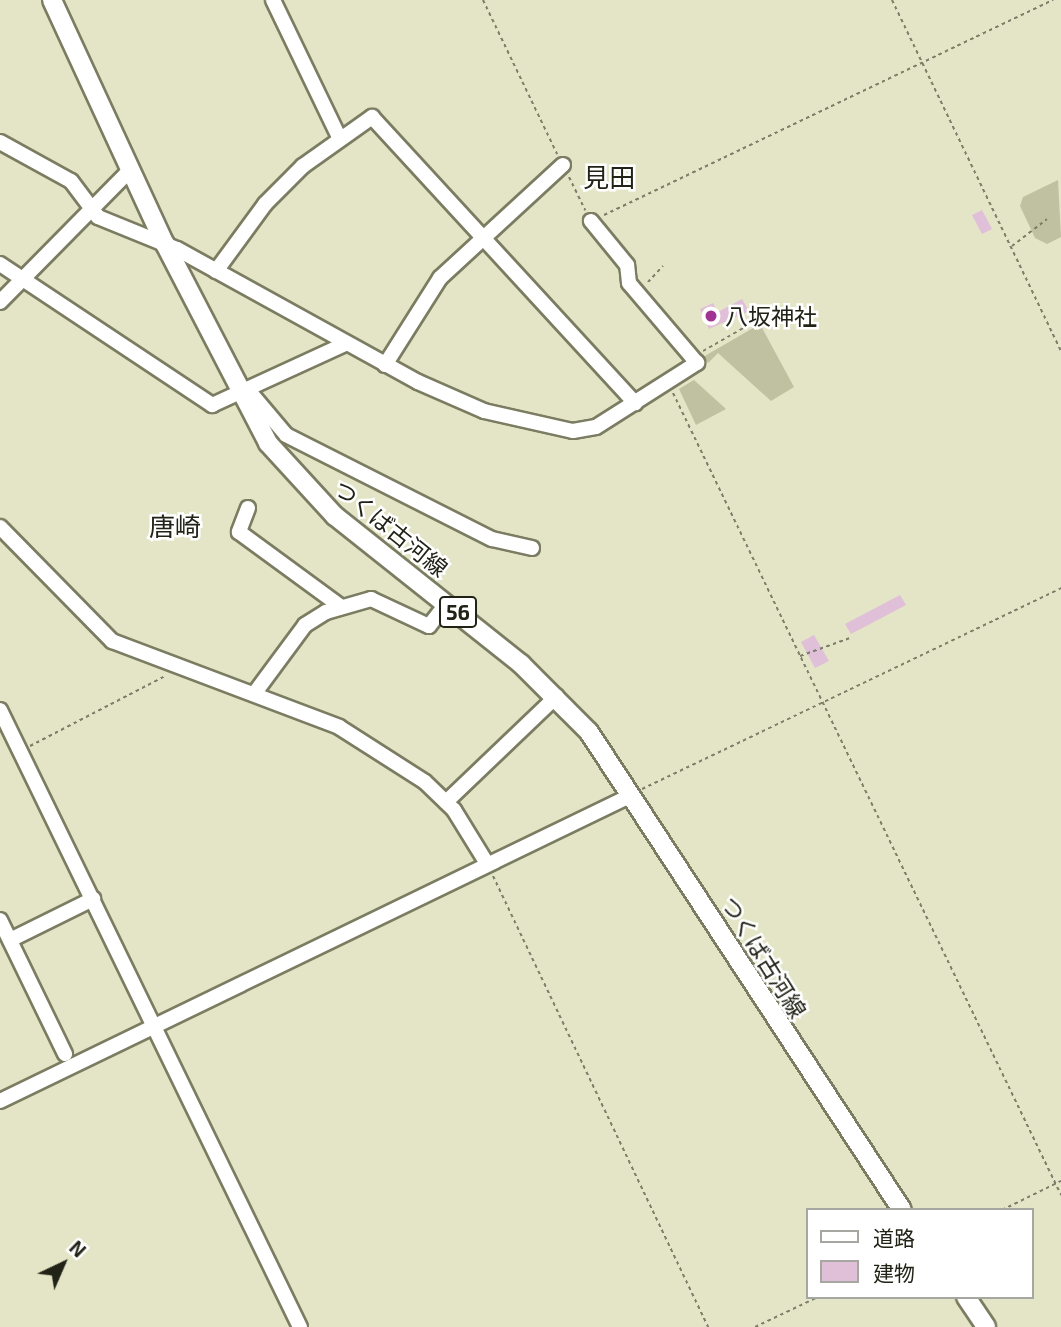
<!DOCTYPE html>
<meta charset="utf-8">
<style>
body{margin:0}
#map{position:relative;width:1061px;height:1327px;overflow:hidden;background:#e3e5c6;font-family:"Exo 2","Noto Sans JP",sans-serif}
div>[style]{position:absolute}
.green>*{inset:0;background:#c0c1a1}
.building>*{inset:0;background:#e0bfd8}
.path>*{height:2px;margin-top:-1px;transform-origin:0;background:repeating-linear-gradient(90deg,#7c7e69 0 3.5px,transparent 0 7px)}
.roads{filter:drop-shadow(2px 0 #7b7c61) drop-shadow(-2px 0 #7b7c61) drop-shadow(0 2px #7b7c61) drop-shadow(0 -2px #7b7c61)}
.minor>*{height:14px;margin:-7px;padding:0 7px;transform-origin:7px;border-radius:7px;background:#fff}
.major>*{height:18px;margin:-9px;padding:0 9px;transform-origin:9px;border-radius:9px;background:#fff}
.dots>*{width:19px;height:19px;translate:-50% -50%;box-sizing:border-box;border:4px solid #fff;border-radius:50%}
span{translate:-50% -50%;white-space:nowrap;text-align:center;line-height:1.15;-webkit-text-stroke:5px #fff;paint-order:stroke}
.shield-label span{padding:2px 5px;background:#fff;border:2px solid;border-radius:5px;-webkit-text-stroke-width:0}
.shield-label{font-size:21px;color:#222317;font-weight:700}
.poi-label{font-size:23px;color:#222317}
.left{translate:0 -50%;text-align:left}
.street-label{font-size:23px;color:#222317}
.quarter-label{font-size:26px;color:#222317}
.legend{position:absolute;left:806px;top:1208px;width:228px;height:91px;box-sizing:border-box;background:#fff;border:2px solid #a7a7a2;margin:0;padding:9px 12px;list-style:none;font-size:21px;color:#222317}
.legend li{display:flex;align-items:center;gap:14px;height:35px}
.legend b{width:35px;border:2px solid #a7a7a2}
.north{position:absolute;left:28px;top:1229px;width:70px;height:70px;-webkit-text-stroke:5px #fff;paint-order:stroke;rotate:44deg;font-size:19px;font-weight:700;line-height:28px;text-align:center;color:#222317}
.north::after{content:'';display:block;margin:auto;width:24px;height:32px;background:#222317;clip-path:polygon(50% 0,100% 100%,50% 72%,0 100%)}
</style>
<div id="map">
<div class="green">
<div style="clip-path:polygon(1058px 180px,1061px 237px,1047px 244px,1035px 238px,1020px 206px,1023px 197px)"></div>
<div style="clip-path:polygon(760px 324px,794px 387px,771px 401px,718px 353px,708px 363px,703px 357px)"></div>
<div style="clip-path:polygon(694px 380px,726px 409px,696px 425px,679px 389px)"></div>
</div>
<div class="building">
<div style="clip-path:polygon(982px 210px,992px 229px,982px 234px,972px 215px)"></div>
<div style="clip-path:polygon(742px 299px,749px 311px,709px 329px,700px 309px,713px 303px,718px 312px)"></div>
<div style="clip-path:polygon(900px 595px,906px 605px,851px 634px,845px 624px)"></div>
<div style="clip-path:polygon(814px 635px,829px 661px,815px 668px,801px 642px)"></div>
</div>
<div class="path">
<div style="left:483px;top:0;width:171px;rotate:64.3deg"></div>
<div style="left:892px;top:0;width:390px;rotate:64.3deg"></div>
<div style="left:569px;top:177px;width:37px;rotate:64deg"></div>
<div style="left:604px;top:215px;width:498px;rotate:-25.6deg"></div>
<div style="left:1012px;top:246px;width:44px;rotate:-37.6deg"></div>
<div style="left:648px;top:282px;width:22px;rotate:-47deg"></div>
<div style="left:703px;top:351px;width:56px;rotate:-29.7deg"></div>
<div style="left:673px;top:393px;width:891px;rotate:64.18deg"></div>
<div style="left:800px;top:656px;width:53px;rotate:-19.8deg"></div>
<div style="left:30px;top:746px;width:152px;rotate:-27.4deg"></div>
<div style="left:642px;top:789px;width:465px;rotate:-25.6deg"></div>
<div style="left:493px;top:876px;width:500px;rotate:64.5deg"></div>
<div style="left:1002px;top:1210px;width:66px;rotate:-26.2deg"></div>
<div style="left:755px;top:1327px;width:70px;rotate:-25.5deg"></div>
</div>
<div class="roads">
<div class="minor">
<div style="left:273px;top:0;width:154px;rotate:64.3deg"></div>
<div style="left:0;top:142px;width:81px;rotate:28.8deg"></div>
<div style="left:71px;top:181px;width:45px;rotate:53.1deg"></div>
<div style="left:98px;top:217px;width:85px;rotate:22.1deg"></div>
<div style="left:177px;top:249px;width:275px;rotate:28.9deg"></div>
<div style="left:418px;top:382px;width:72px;rotate:23.7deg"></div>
<div style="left:484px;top:411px;width:91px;rotate:12.7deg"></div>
<div style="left:573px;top:431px;width:23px;rotate:-10deg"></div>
<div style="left:596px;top:427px;width:120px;rotate:-32.4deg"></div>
<div style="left:697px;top:363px;width:105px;rotate:-130.4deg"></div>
<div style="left:629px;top:283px;width:18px;rotate:-96deg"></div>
<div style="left:627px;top:265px;width:57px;rotate:-129.3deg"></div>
<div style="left:0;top:264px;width:255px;rotate:33.6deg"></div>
<div style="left:212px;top:405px;width:146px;rotate:-24.6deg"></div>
<div style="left:216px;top:271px;width:83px;rotate:-53.8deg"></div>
<div style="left:265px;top:204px;width:54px;rotate:-45deg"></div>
<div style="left:303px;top:166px;width:85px;rotate:-35.4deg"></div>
<div style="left:372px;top:117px;width:389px;rotate:47.4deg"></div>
<div style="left:0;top:302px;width:185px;rotate:-45.4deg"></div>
<div style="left:385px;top:365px;width:103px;rotate:-57.7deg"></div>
<div style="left:440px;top:278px;width:167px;rotate:-42.6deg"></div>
<div style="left:249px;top:391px;width:57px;rotate:49.9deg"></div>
<div style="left:286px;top:435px;width:231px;rotate:26.8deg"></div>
<div style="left:492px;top:539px;width:41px;rotate:12.7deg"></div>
<div style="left:248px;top:508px;width:26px;rotate:111deg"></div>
<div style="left:239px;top:532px;width:125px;rotate:36.2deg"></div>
<div style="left:0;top:527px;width:160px;rotate:45.5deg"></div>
<div style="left:112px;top:641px;width:243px;rotate:20.7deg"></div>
<div style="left:339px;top:727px;width:102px;rotate:32.6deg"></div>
<div style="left:425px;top:782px;width:40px;rotate:44deg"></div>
<div style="left:454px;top:810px;width:61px;rotate:58.4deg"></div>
<div style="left:254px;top:694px;width:86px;rotate:-53.5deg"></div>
<div style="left:305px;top:625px;width:25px;rotate:-32deg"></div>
<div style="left:326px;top:612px;width:47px;rotate:-16.1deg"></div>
<div style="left:371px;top:599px;width:64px;rotate:25deg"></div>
<div style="left:429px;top:626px;width:29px;rotate:-52deg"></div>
<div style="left:0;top:710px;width:686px;rotate:64.07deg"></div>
<div style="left:446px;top:802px;width:153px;rotate:-43.7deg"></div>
<div style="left:0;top:920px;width:149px;rotate:64.1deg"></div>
<div style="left:10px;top:940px;width:93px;rotate:-26.3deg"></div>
<div style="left:0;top:1101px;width:702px;rotate:-25.84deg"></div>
</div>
<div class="major">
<div style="left:52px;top:0;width:269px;rotate:65.2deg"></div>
<div style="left:165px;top:244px;width:224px;rotate:62.6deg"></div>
<div style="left:268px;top:443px;width:99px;rotate:47.5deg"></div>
<div style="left:335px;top:516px;width:238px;rotate:38.5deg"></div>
<div style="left:521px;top:664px;width:96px;rotate:45deg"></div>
<div style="left:589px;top:732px;width:571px;rotate:56.78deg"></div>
<div style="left:966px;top:1297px;width:36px;rotate:56deg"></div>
</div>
</div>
<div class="dots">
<div style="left:711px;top:316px;background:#a13493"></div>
</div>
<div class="shield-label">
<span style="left:458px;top:612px">56</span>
</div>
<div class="poi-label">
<span class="left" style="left:725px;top:316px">八坂神社</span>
</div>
<div class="street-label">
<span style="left:391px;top:528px;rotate:39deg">つくば古河線</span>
<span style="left:764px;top:957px;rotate:58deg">つくば古河線</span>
</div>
<div class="quarter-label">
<span style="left:609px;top:177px">見田</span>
<span style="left:175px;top:526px">唐崎</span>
</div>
<ul class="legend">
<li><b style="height:9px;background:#fff"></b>道路</li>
<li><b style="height:19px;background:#e0bfd8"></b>建物</li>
</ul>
<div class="north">N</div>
</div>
